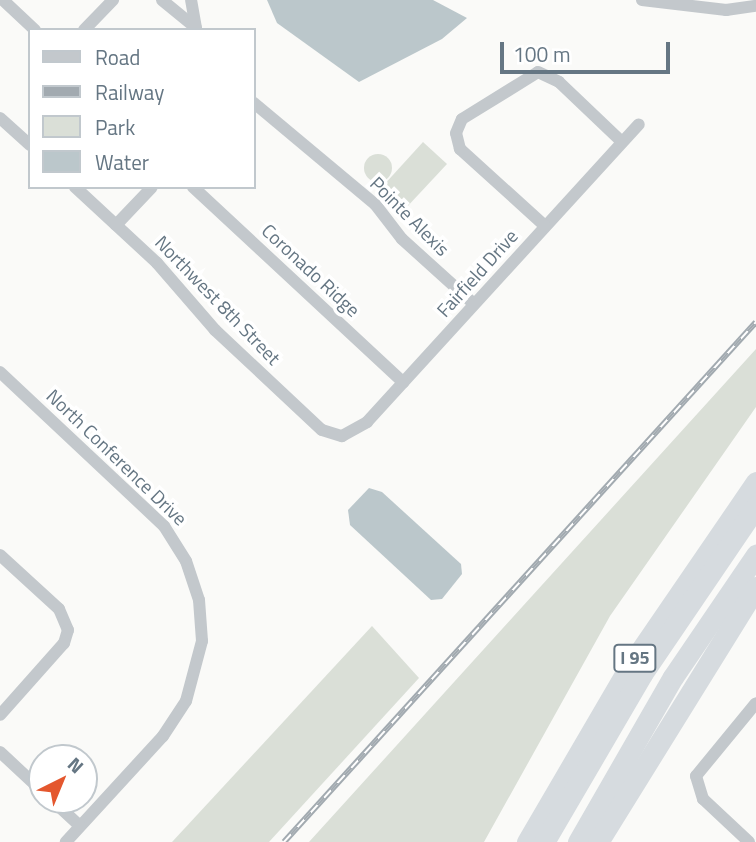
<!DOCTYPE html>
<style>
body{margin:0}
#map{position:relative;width:756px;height:842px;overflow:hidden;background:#fafaf8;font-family:"Titillium Web",sans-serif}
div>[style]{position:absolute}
.green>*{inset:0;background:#dadfd7}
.round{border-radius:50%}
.water>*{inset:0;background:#bbc7cb}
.street>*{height:12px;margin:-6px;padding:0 6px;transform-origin:6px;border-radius:6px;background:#c3c8cc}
.highway>*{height:21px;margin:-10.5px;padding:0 10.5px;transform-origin:10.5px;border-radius:10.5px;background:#d6dbdf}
.rail>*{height:6px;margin-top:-3px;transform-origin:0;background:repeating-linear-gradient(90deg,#fff 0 10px,#a2aab0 0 20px);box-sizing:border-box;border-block:2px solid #a2aab0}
span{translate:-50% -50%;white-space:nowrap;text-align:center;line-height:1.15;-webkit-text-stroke:7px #fff;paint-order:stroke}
.shield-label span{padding:2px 5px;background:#fff;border:2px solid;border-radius:5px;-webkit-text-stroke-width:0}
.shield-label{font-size:18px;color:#657683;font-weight:700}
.street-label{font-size:19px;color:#657683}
.legend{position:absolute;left:28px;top:28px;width:228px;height:161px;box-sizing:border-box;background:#fff;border:2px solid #c1c8cd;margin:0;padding:9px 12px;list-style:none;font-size:21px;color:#657683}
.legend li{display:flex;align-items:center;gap:14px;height:35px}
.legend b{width:35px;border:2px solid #c1c8cd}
.north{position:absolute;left:28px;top:744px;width:70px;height:70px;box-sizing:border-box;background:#fff;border:2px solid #c1c8cd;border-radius:50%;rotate:43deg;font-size:19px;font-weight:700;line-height:28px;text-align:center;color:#657683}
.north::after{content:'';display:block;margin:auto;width:24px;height:32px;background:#e4572e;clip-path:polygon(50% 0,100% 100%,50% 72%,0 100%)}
.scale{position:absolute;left:500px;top:42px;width:170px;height:32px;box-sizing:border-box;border:4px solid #657683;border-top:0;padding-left:9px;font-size:21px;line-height:24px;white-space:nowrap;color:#657683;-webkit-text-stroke:5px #fff;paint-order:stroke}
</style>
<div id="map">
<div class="green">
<div style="clip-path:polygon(423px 142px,447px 164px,405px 209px,382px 187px)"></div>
<div class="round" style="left:364px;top:154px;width:28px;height:28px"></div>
<div style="clip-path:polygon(756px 349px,756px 407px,610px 616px,484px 842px,309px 842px)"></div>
<div style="clip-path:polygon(372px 626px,419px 678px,269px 842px,172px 842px)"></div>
</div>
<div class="water">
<div style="clip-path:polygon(267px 0,433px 0,467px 18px,442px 39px,359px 82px,277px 23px)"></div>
<div style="clip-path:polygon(369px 488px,382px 492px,461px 564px,462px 574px,442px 599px,431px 600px,350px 525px,348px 510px)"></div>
</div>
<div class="street">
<div style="left:3px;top:0;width:44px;rotate:43.2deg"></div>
<div style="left:162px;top:0;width:44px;rotate:39.5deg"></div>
<div style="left:196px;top:28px;width:28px;rotate:-100deg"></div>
<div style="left:642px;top:0;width:85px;rotate:6.8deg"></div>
<div style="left:726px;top:10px;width:30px;rotate:-8deg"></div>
<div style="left:84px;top:30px;width:42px;rotate:-46deg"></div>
<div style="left:254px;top:103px;width:158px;rotate:39.9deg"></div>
<div style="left:375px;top:204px;width:44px;rotate:52.4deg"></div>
<div style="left:402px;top:239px;width:97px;rotate:42.1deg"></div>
<div style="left:0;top:118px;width:40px;rotate:42deg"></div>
<div style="left:75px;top:187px;width:112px;rotate:42.8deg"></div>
<div style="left:157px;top:263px;width:89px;rotate:49.1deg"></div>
<div style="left:215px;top:330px;width:146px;rotate:43.1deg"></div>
<div style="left:322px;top:430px;width:21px;rotate:17deg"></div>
<div style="left:342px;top:436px;width:29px;rotate:-29deg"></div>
<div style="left:367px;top:422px;width:403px;rotate:-47.6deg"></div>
<div style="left:193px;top:187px;width:287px;rotate:42.9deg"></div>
<div style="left:116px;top:225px;width:52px;rotate:-46.5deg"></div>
<div style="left:545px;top:226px;width:115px;rotate:-137.8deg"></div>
<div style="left:460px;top:149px;width:16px;rotate:-104deg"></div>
<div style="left:456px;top:133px;width:15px;rotate:-67deg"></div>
<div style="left:462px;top:119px;width:89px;rotate:-31.7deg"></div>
<div style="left:538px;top:72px;width:23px;rotate:25deg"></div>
<div style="left:559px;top:82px;width:87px;rotate:43.6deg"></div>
<div style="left:0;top:372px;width:225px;rotate:43.2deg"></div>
<div style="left:164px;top:526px;width:41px;rotate:57.8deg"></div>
<div style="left:186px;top:561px;width:41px;rotate:71.6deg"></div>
<div style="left:199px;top:600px;width:41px;rotate:85.8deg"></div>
<div style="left:202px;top:641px;width:62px;rotate:104.9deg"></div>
<div style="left:186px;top:701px;width:42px;rotate:123.3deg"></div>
<div style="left:163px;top:736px;width:144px;rotate:132.5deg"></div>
<div style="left:0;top:555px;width:80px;rotate:42.5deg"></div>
<div style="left:59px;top:609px;width:23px;rotate:67deg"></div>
<div style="left:68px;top:630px;width:14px;rotate:107deg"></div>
<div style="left:64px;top:643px;width:96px;rotate:131.6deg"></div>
<div style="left:0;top:752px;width:57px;rotate:42.9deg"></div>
<div style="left:52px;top:800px;width:38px;rotate:43deg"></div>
<div style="left:749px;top:842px;width:63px;rotate:-136.9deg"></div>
<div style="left:703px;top:799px;width:24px;rotate:-107deg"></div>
<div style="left:696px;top:776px;width:94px;rotate:-50.6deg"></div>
</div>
<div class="highway">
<div style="left:527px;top:842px;width:204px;rotate:-59.7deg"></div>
<div style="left:630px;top:666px;width:223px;rotate:-55.6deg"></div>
<div style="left:544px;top:842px;width:194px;rotate:-59.7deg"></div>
<div style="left:642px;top:674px;width:203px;rotate:-55.8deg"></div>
<div style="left:578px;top:842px;width:190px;rotate:-60.1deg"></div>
<div style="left:673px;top:677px;width:148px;rotate:-55.8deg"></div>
<div style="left:598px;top:842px;width:300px;rotate:-58.2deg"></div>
</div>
<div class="rail">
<div style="left:284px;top:842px;width:702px;rotate:-47.77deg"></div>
</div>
<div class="shield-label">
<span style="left:635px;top:658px">I 95</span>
</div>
<div class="street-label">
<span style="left:410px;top:216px;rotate:45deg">Pointe Alexis</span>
<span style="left:311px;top:270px;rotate:43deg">Coronado Ridge</span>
<span style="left:477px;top:273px;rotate:-48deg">Fairfield Drive</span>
<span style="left:218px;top:300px;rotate:46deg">Northwest 8th Street</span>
<span style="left:117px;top:457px;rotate:44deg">North Conference Drive</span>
</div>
<ul class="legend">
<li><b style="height:9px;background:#c3c8cc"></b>Road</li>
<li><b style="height:9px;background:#a2aab0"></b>Railway</li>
<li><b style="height:19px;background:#dadfd7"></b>Park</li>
<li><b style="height:19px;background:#bbc7cb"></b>Water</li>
</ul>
<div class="north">N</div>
<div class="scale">100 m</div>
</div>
